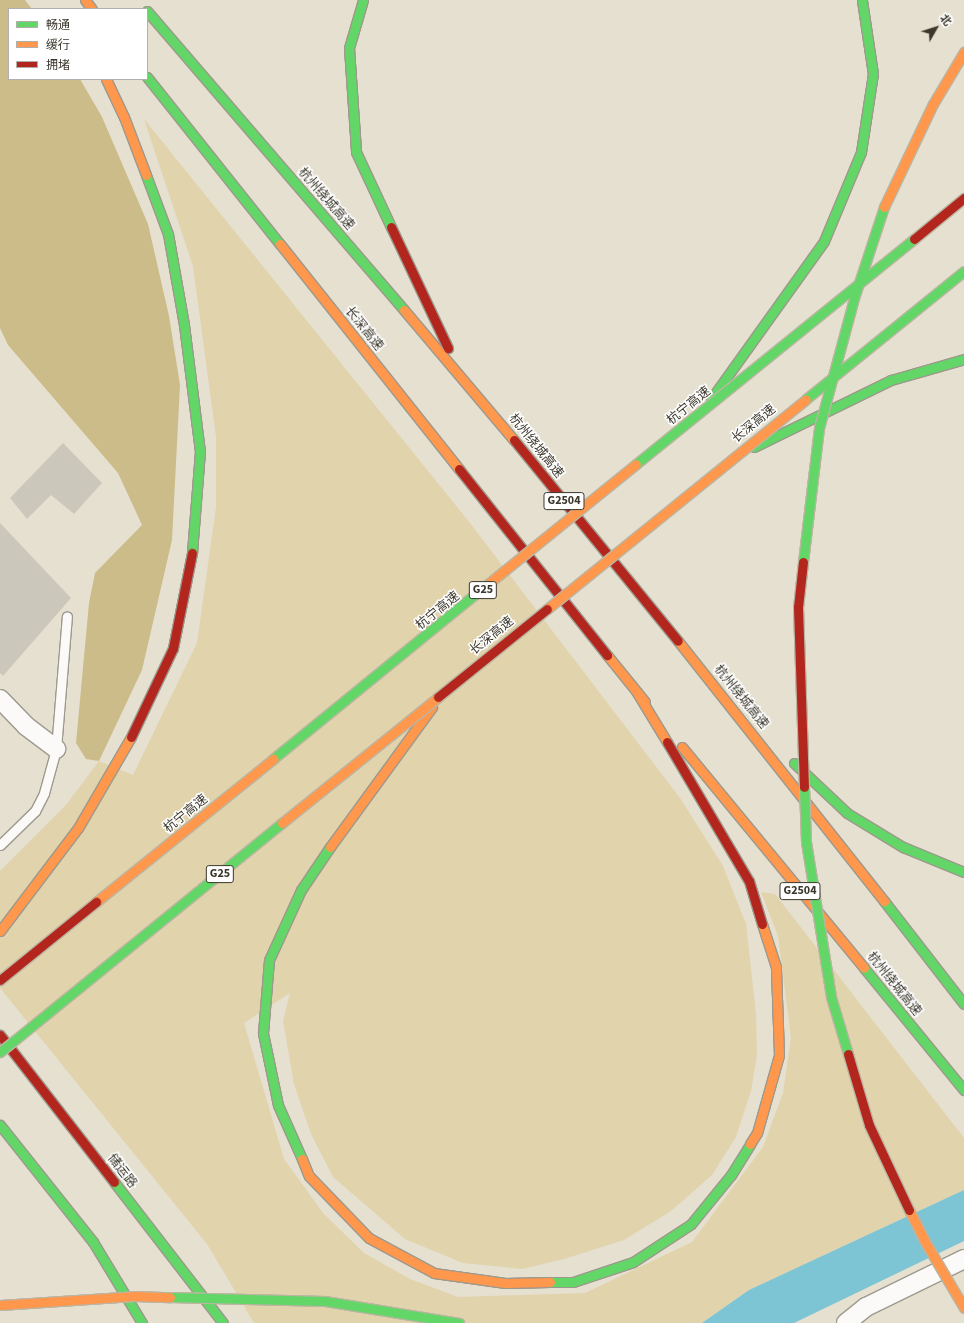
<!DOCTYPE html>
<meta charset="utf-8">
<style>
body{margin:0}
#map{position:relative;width:964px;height:1323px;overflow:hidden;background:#e5e0d0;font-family:"Source Sans 3","Noto Sans SC",sans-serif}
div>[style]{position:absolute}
.green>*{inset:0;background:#e1d3ac}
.forest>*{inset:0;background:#ccbc89}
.water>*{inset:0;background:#7dc4d4}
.building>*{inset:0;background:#cbc8bb}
.roads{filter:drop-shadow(1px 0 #9d998d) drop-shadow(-1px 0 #9d998d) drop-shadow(0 1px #9d998d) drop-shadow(0 -1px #9d998d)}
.lane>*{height:9px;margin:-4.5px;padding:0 4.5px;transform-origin:4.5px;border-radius:4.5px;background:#fbfaf8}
.street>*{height:18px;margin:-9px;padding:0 9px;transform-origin:9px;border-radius:9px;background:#fbfaf8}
.fast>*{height:9px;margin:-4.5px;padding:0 4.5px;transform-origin:4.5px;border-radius:4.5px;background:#63d668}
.slow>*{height:9px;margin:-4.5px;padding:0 4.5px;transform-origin:4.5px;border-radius:4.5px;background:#ff974d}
.jam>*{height:9px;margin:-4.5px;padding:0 4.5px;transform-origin:4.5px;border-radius:4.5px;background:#b3261e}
.bridges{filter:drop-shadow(1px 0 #bbb5a2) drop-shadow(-1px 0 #bbb5a2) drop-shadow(0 1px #bbb5a2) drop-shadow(0 -1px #bbb5a2)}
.fast-bridge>*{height:9px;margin:-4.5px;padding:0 4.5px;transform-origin:4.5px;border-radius:4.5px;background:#63d668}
.slow-bridge>*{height:9px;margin:-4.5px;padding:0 4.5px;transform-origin:4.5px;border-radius:4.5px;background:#ff974d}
.jam-bridge>*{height:9px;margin:-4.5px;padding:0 4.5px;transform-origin:4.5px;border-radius:4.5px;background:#b3261e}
span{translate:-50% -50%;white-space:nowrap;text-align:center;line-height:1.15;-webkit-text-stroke:3px #fff;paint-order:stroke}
.shield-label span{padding:1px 3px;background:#fff;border:1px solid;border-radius:3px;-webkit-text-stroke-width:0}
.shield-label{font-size:12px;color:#3b372c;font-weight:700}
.street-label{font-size:13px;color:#3b372c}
.legend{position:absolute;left:8px;top:8px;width:140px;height:72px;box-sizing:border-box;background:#fff;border:1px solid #b1afab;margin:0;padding:5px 7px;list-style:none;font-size:12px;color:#3b372c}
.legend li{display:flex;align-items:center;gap:8px;height:20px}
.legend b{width:20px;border:1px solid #b1afab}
.north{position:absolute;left:916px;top:8px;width:40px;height:40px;-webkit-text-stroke:3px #fff;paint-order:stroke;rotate:51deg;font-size:11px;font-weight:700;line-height:16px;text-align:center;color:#3b372c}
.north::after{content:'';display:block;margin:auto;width:14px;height:18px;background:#3b372c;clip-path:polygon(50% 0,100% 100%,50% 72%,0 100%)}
</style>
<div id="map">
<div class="green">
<div style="clip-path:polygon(144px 119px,470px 523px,680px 798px,723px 866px,746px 924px,756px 1014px,757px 1055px,751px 1091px,736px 1137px,712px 1175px,671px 1211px,624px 1240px,564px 1259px,522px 1269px,463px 1263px,405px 1239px,333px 1177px,311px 1134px,294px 1084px,283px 1021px,290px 993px,244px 1023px,284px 1159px,323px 1213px,364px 1253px,410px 1279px,458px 1297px,585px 1293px,692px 1242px,763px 1147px,783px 1093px,791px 1038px,778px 936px,761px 892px,775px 894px,964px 1138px,964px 1190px,749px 1290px,702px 1323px,254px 1323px,207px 1244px,0 988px,0 871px,66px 805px,99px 761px,133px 775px,197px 643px,216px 507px,216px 437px,193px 266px)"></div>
</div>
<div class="forest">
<div style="clip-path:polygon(0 0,25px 0,32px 9px,9px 9px,9px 79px,80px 79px,102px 117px,148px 224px,169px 316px,180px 385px,172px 540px,142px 670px,99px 761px,86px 759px,76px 743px,89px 603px,95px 573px,142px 525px,118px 473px,8px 345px,0 328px)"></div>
</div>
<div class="water">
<div style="clip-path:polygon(964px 1190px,964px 1241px,794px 1323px,702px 1323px,749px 1290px)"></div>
</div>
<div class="building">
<div style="clip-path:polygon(63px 443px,102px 483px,74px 514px,51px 495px,27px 519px,10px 498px)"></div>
<div style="clip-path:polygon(0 523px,71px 598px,3px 676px,0 673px)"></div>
</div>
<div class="roads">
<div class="lane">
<div style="left:0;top:845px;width:49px;rotate:-44.2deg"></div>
<div style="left:35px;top:811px;width:20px;rotate:-63deg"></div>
<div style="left:44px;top:793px;width:46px;rotate:-74.7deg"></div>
<div style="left:56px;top:749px;width:133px;rotate:-85.3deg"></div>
</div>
<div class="street">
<div style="left:0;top:699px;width:37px;rotate:46deg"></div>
<div style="left:26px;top:726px;width:38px;rotate:37deg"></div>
<div style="left:846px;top:1323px;width:26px;rotate:-39deg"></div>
<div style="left:866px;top:1307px;width:109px;rotate:-26.1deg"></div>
</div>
<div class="fast">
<div style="left:363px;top:0;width:50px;rotate:106.3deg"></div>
<div style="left:349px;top:48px;width:104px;rotate:86.1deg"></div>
<div style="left:356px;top:152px;width:83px;rotate:65deg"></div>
<div style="left:147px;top:11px;width:394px;rotate:49.3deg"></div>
<div style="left:147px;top:77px;width:213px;rotate:51.5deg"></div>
<div style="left:146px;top:175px;width:63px;rotate:69.6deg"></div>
<div style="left:168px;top:234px;width:92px;rotate:80deg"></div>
<div style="left:184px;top:325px;width:127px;rotate:82.8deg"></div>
<div style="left:200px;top:451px;width:102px;rotate:94.5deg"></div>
<div style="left:711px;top:399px;width:194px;rotate:-54.4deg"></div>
<div style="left:824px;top:241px;width:96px;rotate:-67.4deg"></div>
<div style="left:861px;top:152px;width:79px;rotate:-81.3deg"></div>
<div style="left:873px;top:74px;width:75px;rotate:-98.5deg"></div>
<div style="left:754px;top:447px;width:153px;rotate:-26.1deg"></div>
<div style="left:891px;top:380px;width:76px;rotate:-16deg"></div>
<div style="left:794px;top:763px;width:73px;rotate:43.3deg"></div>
<div style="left:847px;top:813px;width:66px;rotate:31.3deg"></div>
<div style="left:903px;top:847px;width:66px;rotate:22.3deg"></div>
<div style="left:884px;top:901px;width:130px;rotate:52.2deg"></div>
<div style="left:864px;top:968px;width:158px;rotate:50.7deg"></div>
<div style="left:0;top:1125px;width:149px;rotate:51.5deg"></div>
<div style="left:93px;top:1242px;width:95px;rotate:58.8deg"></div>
<div style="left:302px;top:1159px;width:59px;rotate:-114deg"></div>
<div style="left:278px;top:1105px;width:74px;rotate:-101.8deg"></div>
<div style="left:263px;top:1033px;width:73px;rotate:-85.3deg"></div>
<div style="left:269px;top:960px;width:77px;rotate:-65.4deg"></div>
<div style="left:301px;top:890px;width:52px;rotate:-56deg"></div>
<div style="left:114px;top:1182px;width:178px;rotate:52.3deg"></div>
<div style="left:550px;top:1282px;width:23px"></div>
<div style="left:573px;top:1282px;width:63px;rotate:-18.4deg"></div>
<div style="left:633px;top:1262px;width:69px;rotate:-33.2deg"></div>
<div style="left:691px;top:1224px;width:63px;rotate:-50.8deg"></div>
<div style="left:731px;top:1175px;width:36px;rotate:-58deg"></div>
</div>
<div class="slow">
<div style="left:85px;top:0;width:11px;rotate:52deg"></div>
<div style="left:106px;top:79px;width:42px;rotate:64.7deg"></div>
<div style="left:124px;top:117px;width:62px;rotate:69.2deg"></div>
<div style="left:280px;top:244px;width:288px;rotate:51.5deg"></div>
<div style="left:404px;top:310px;width:170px;rotate:49.8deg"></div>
<div style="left:678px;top:641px;width:332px;rotate:51.6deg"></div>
<div style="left:607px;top:655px;width:60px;rotate:51deg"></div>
<div style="left:636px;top:691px;width:60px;rotate:58.7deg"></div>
<div style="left:682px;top:747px;width:286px;rotate:50.5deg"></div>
<div style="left:330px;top:847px;width:173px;rotate:-53.9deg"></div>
<div style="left:0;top:931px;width:129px;rotate:-52.9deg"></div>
<div style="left:78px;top:828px;width:105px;rotate:-59.8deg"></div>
<div style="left:750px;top:1144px;width:13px;rotate:-58deg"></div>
<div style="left:757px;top:1133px;width:81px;rotate:-74.2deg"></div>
<div style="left:779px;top:1055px;width:88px;rotate:-92deg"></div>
<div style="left:776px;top:967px;width:45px;rotate:-108deg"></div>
<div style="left:302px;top:1159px;width:18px;rotate:68deg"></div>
<div style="left:309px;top:1176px;width:86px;rotate:45.9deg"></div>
<div style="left:369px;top:1238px;width:74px;rotate:28.3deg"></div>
<div style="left:434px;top:1273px;width:72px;rotate:8deg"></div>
<div style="left:505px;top:1283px;width:45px;rotate:-1.3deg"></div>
</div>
<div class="jam">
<div style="left:391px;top:227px;width:134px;rotate:64.8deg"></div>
<div style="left:514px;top:440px;width:259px;rotate:50.8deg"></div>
<div style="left:459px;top:469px;width:238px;rotate:51.5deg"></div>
<div style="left:131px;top:737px;width:98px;rotate:-64.7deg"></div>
<div style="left:173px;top:648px;width:97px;rotate:-78.7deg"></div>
<div style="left:667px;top:742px;width:161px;rotate:59.5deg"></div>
<div style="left:749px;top:881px;width:45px;rotate:73.2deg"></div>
<div style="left:0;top:1035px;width:186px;rotate:52.2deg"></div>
</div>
</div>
<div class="bridges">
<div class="fast-bridge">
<div style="left:806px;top:399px;width:203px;rotate:-39deg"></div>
<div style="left:636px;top:464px;width:358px;rotate:-39deg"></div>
<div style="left:803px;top:562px;width:135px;rotate:-83.2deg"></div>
<div style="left:819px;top:428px;width:135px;rotate:-74.9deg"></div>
<div style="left:854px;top:298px;width:96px;rotate:-71.8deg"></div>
<div style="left:273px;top:759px;width:264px;rotate:-39.2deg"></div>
<div style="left:804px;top:787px;width:55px;rotate:87.9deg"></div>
<div style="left:806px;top:842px;width:157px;rotate:80.8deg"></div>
<div style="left:831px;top:997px;width:59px;rotate:73.4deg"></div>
<div style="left:0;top:1052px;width:363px;rotate:-39.1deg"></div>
<div style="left:170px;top:1297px;width:155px;rotate:1.5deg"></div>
<div style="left:325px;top:1301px;width:136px;rotate:9.3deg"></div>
</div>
<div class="slow-bridge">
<div style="left:884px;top:207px;width:114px;rotate:-64.6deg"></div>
<div style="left:933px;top:104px;width:61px;rotate:-59.2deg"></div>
<div style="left:478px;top:592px;width:203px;rotate:-39deg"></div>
<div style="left:547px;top:609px;width:333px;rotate:-39deg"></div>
<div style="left:282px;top:823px;width:201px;rotate:-38.9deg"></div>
<div style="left:96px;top:902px;width:228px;rotate:-38.9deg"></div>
<div style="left:909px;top:1210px;width:34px;rotate:63deg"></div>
<div style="left:924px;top:1240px;width:79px;rotate:59.5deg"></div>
<div style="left:0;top:1305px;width:134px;rotate:-3.8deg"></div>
<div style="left:134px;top:1296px;width:36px;rotate:2deg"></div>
</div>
<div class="jam-bridge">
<div style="left:914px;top:239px;width:65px;rotate:-39.4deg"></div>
<div style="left:803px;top:562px;width:45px;rotate:96.3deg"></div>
<div style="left:798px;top:607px;width:180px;rotate:88.1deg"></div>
<div style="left:438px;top:697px;width:140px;rotate:-38.9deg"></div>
<div style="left:0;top:980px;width:124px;rotate:-39.1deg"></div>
<div style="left:848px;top:1054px;width:74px;rotate:73.5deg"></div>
<div style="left:869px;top:1125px;width:94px;rotate:64.8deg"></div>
</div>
</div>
<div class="shield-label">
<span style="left:564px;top:501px">G2504</span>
<span style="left:483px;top:590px">G25</span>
<span style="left:220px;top:874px">G25</span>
<span style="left:800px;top:891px">G2504</span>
</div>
<div class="street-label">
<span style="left:326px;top:199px;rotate:49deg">杭州绕城高速</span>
<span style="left:364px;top:329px;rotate:51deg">长深高速</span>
<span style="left:689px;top:406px;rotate:-39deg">杭宁高速</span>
<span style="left:754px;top:424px;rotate:-39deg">长深高速</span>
<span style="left:536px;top:446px;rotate:51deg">杭州绕城高速</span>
<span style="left:438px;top:611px;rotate:-39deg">杭宁高速</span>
<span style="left:492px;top:636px;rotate:-39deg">长深高速</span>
<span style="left:741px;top:697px;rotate:51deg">杭州绕城高速</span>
<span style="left:186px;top:814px;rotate:-39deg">杭宁高速</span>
<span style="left:894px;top:984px;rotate:51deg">杭州绕城高速</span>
<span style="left:122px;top:1171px;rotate:52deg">储运路</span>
</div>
<ul class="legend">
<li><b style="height:5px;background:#63d668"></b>畅通</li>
<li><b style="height:5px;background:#ff974d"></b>缓行</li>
<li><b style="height:5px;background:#b3261e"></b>拥堵</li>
</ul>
<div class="north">北</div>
</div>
